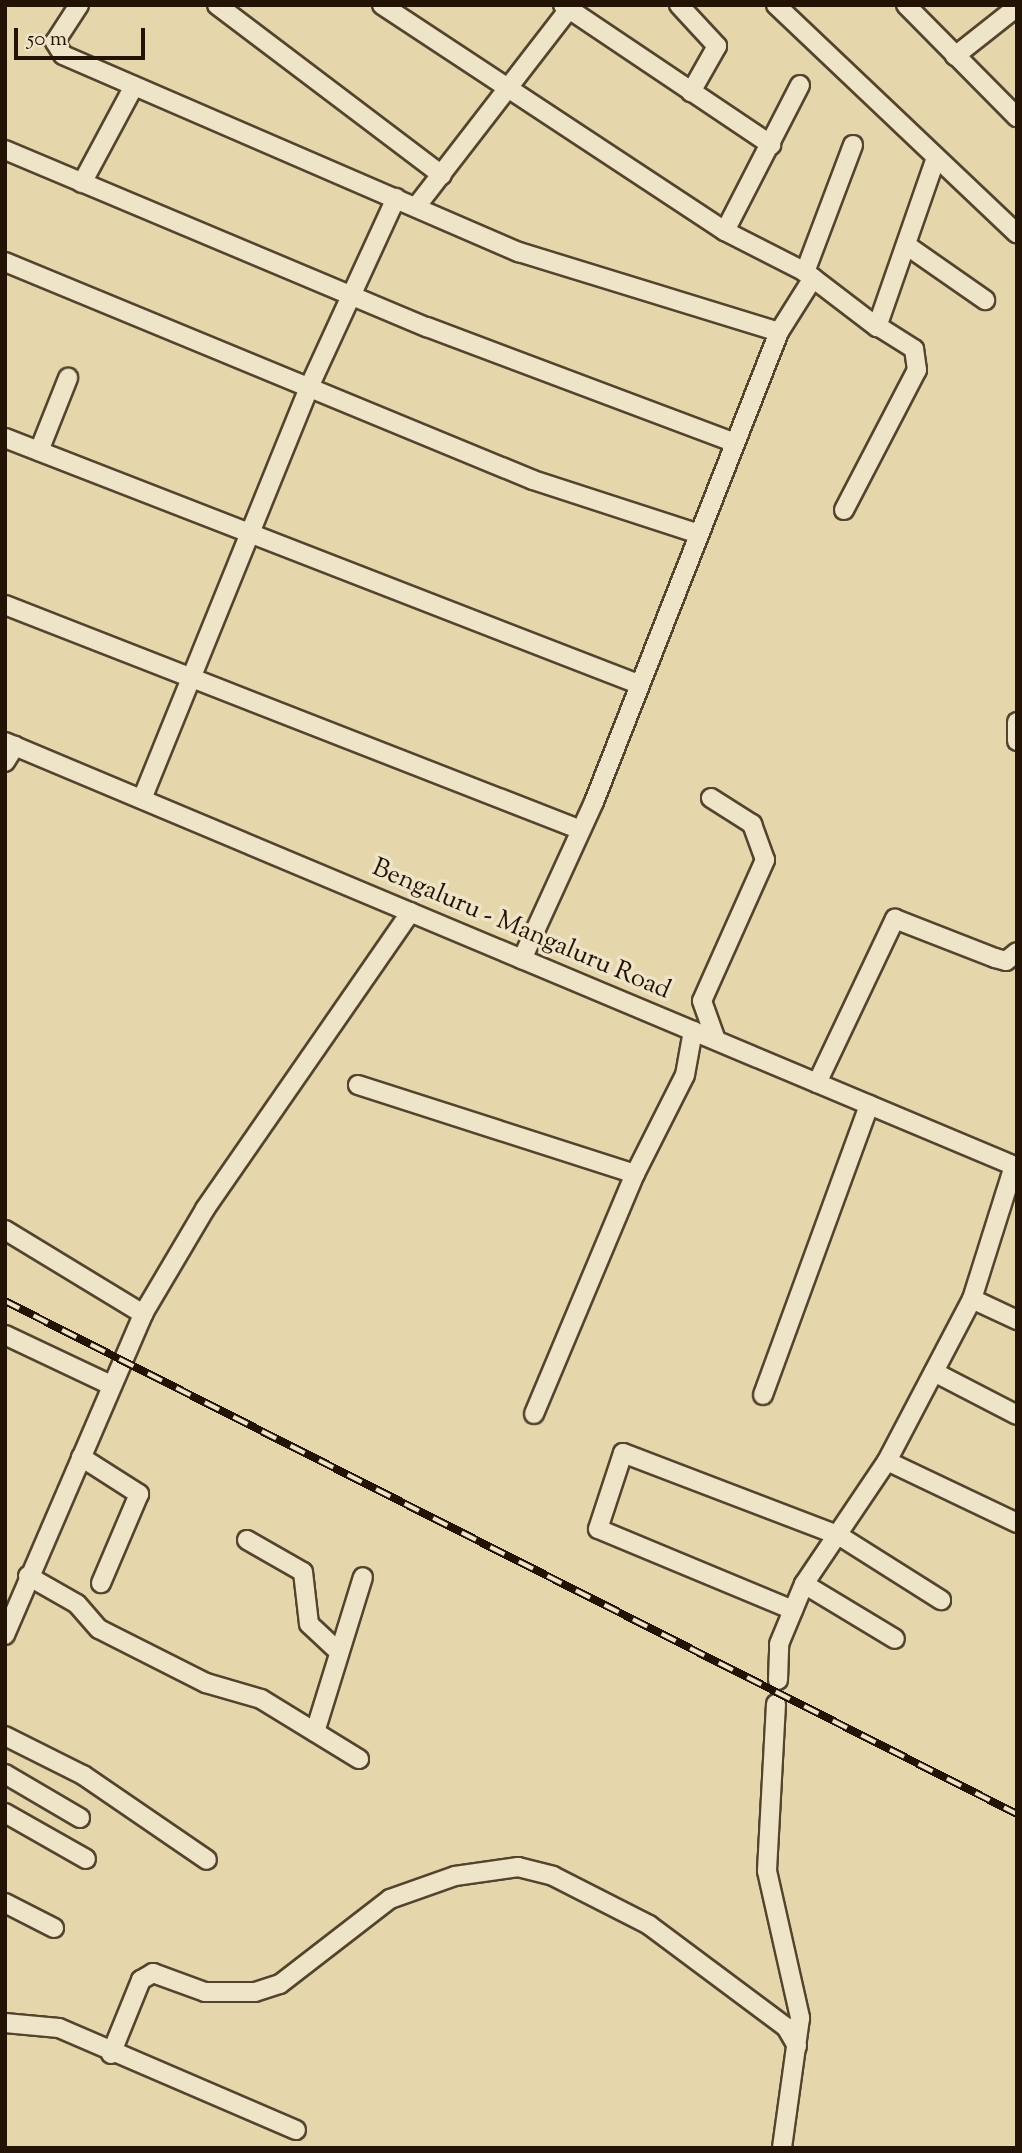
<!DOCTYPE html>
<style>
body{margin:0}
#map{position:relative;width:1022px;height:2153px;overflow:hidden;background:#e5d6ab;font-family:"Sorts Mill Goudy",serif}
div>[style]{position:absolute}
.roads{filter:drop-shadow(2px 0 #54442e) drop-shadow(-2px 0 #54442e) drop-shadow(0 2px #54442e) drop-shadow(0 -2px #54442e)}
.minor>*{height:18px;margin:-9px;padding:0 9px;transform-origin:9px;border-radius:9px;background:#eee4c8}
.rail>*{height:8px;margin-top:-4px;transform-origin:0;background:repeating-linear-gradient(90deg,#eee4c8 0 16px,#231305 0 32px);box-sizing:border-box;border-block:2px solid #231305}
span{translate:-50% -50%;white-space:nowrap;text-align:center;line-height:1.15;-webkit-text-stroke:7px #eee4c8;paint-order:stroke}
.street-label{font-size:26px;color:#231305}
.frame{position:absolute;inset:0;border:7px solid #231305;pointer-events:none}
.scale{position:absolute;left:14px;top:28px;width:131px;height:32px;box-sizing:border-box;border:4px solid #231305;border-top:0;padding-left:9px;font-size:21px;line-height:24px;white-space:nowrap;color:#231305;-webkit-text-stroke:5px #eee4c8;paint-order:stroke}
</style>
<div id="map">
<div class="roads">
<div class="minor">
<div style="left:79px;top:5px;width:44px;rotate:123deg"></div>
<div style="left:55px;top:42px;width:15px;rotate:58deg"></div>
<div style="left:63px;top:55px;width:497px;rotate:23.4deg"></div>
<div style="left:519px;top:252px;width:272px;rotate:17.1deg"></div>
<div style="left:779px;top:332px;width:505px;rotate:111.49deg"></div>
<div style="left:594px;top:802px;width:173px;rotate:114.6deg"></div>
<div style="left:217px;top:5px;width:282px;rotate:37.1deg"></div>
<div style="left:382px;top:5px;width:411px;rotate:33.4deg"></div>
<div style="left:725px;top:231px;width:90px;rotate:27.1deg"></div>
<div style="left:563px;top:5px;width:251px;rotate:33.9deg"></div>
<div style="left:679px;top:5px;width:56px;rotate:47.2deg"></div>
<div style="left:717px;top:46px;width:53px;rotate:119.5deg"></div>
<div style="left:776px;top:5px;width:332px;rotate:43.5deg"></div>
<div style="left:906px;top:5px;width:158px;rotate:45.3deg"></div>
<div style="left:955px;top:56px;width:79px;rotate:-38.3deg"></div>
<div style="left:853px;top:145px;width:136px;rotate:110.7deg"></div>
<div style="left:805px;top:272px;width:91px;rotate:37.4deg"></div>
<div style="left:877px;top:327px;width:179px;rotate:-70.8deg"></div>
<div style="left:5px;top:150px;width:458px;rotate:22.8deg"></div>
<div style="left:427px;top:327px;width:327px;rotate:20.6deg"></div>
<div style="left:82px;top:183px;width:110px;rotate:-61.8deg"></div>
<div style="left:416px;top:207px;width:255px;rotate:-52.3deg"></div>
<div style="left:725px;top:231px;width:164px;rotate:-62.8deg"></div>
<div style="left:909px;top:247px;width:93px;rotate:34.9deg"></div>
<div style="left:5px;top:262px;width:571px;rotate:22.43deg"></div>
<div style="left:533px;top:480px;width:175px;rotate:18deg"></div>
<div style="left:779px;top:332px;width:64px;rotate:-57.8deg"></div>
<div style="left:5px;top:438px;width:679px;rotate:21.24deg"></div>
<div style="left:39px;top:451px;width:79px;rotate:-68.3deg"></div>
<div style="left:844px;top:510px;width:158px;rotate:-62.5deg"></div>
<div style="left:917px;top:370px;width:21px;rotate:-98deg"></div>
<div style="left:914px;top:349px;width:41px;rotate:-147.8deg"></div>
<div style="left:5px;top:605px;width:618px;rotate:21.34deg"></div>
<div style="left:1017px;top:722px;width:19px;rotate:90deg"></div>
<div style="left:5px;top:742px;width:1098px;rotate:22.78deg"></div>
<div style="left:5px;top:762px;width:19px;rotate:-58deg"></div>
<div style="left:711px;top:798px;width:49px;rotate:32.4deg"></div>
<div style="left:752px;top:824px;width:38px;rotate:70deg"></div>
<div style="left:765px;top:860px;width:154px;rotate:114.1deg"></div>
<div style="left:702px;top:1001px;width:41px;rotate:70.3deg"></div>
<div style="left:142px;top:799px;width:447px;rotate:-67.9deg"></div>
<div style="left:310px;top:385px;width:206px;rotate:-65.3deg"></div>
<div style="left:817px;top:1083px;width:182px;rotate:-64.6deg"></div>
<div style="left:895px;top:919px;width:107px;rotate:21.3deg"></div>
<div style="left:995px;top:958px;width:11px;rotate:15deg"></div>
<div style="left:1006px;top:961px;width:14px;rotate:-39deg"></div>
<div style="left:358px;top:1085px;width:291px;rotate:17.8deg"></div>
<div style="left:5px;top:1230px;width:162px;rotate:31.3deg"></div>
<div style="left:972px;top:1299px;width:50px;rotate:25deg"></div>
<div style="left:5px;top:1335px;width:117px;rotate:25.3deg"></div>
<div style="left:934px;top:1372px;width:93px;rotate:27.4deg"></div>
<div style="left:763px;top:1395px;width:309px;rotate:-69.9deg"></div>
<div style="left:534px;top:1414px;width:260px;rotate:-67.2deg"></div>
<div style="left:635px;top:1174px;width:111px;rotate:-63.2deg"></div>
<div style="left:685px;top:1075px;width:45px;rotate:-79.7deg"></div>
<div style="left:81px;top:1457px;width:69px;rotate:32.5deg"></div>
<div style="left:139px;top:1494px;width:97px;rotate:113.1deg"></div>
<div style="left:887px;top:1461px;width:144px;rotate:25.5deg"></div>
<div style="left:247px;top:1540px;width:64px;rotate:29.7deg"></div>
<div style="left:303px;top:1572px;width:52px;rotate:83.4deg"></div>
<div style="left:309px;top:1624px;width:37px;rotate:43deg"></div>
<div style="left:28px;top:1576px;width:56px;rotate:29.7deg"></div>
<div style="left:77px;top:1604px;width:33px;rotate:49deg"></div>
<div style="left:99px;top:1629px;width:120px;rotate:26.8deg"></div>
<div style="left:206px;top:1683px;width:57px;rotate:16.2deg"></div>
<div style="left:261px;top:1699px;width:115px;rotate:31.5deg"></div>
<div style="left:804px;top:1584px;width:106px;rotate:31.1deg"></div>
<div style="left:793px;top:1610px;width:211px;rotate:-157.4deg"></div>
<div style="left:598px;top:1529px;width:80px;rotate:-71.8deg"></div>
<div style="left:623px;top:1453px;width:230px;rotate:20.9deg"></div>
<div style="left:838px;top:1535px;width:122px;rotate:32.3deg"></div>
<div style="left:5px;top:1635px;width:349px;rotate:-66.7deg"></div>
<div style="left:143px;top:1314px;width:122px;rotate:-59.4deg"></div>
<div style="left:205px;top:1209px;width:361px;rotate:-55.3deg"></div>
<div style="left:778px;top:1680px;width:36px;rotate:-88deg"></div>
<div style="left:779px;top:1644px;width:65px;rotate:-67.4deg"></div>
<div style="left:804px;top:1584px;width:148px;rotate:-56deg"></div>
<div style="left:887px;top:1461px;width:183px;rotate:-62.3deg"></div>
<div style="left:972px;top:1299px;width:139px;rotate:-72.5deg"></div>
<div style="left:776px;top:1704px;width:167px;rotate:93.1deg"></div>
<div style="left:767px;top:1871px;width:151px;rotate:77.3deg"></div>
<div style="left:800px;top:2018px;width:131px;rotate:97.9deg"></div>
<div style="left:315px;top:1732px;width:162px;rotate:-72.8deg"></div>
<div style="left:5px;top:1736px;width:87px;rotate:26.6deg"></div>
<div style="left:83px;top:1775px;width:150px;rotate:34.4deg"></div>
<div style="left:5px;top:1774px;width:87px;rotate:30.4deg"></div>
<div style="left:5px;top:1813px;width:93px;rotate:29.6deg"></div>
<div style="left:5px;top:1903px;width:55px;rotate:27deg"></div>
<div style="left:5px;top:2023px;width:54px;rotate:5.3deg"></div>
<div style="left:59px;top:2028px;width:258px;rotate:23.3deg"></div>
<div style="left:111px;top:2054px;width:80px;rotate:-67.9deg"></div>
<div style="left:141px;top:1980px;width:14px;rotate:-30deg"></div>
<div style="left:153px;top:1973px;width:55px;rotate:20.1deg"></div>
<div style="left:205px;top:1992px;width:50px"></div>
<div style="left:255px;top:1992px;width:26px;rotate:-18deg"></div>
<div style="left:280px;top:1984px;width:139px;rotate:-37.7deg"></div>
<div style="left:390px;top:1899px;width:69px;rotate:-19.5deg"></div>
<div style="left:455px;top:1876px;width:64px;rotate:-8.1deg"></div>
<div style="left:518px;top:1867px;width:36px;rotate:14deg"></div>
<div style="left:553px;top:1876px;width:108px;rotate:27deg"></div>
<div style="left:649px;top:1925px;width:171px;rotate:36.7deg"></div>
<div style="left:786px;top:2027px;width:22px;rotate:60deg"></div>
</div>
</div>
<div class="rail">
<div style="left:5px;top:1301px;width:1135px;rotate:26.88deg"></div>
</div>
<div class="street-label">
<span style="left:521px;top:930px;rotate:23deg">Bengaluru - Mangaluru Road</span>
</div>
<div class="frame"></div>
<div class="scale">50 m</div>
</div>
